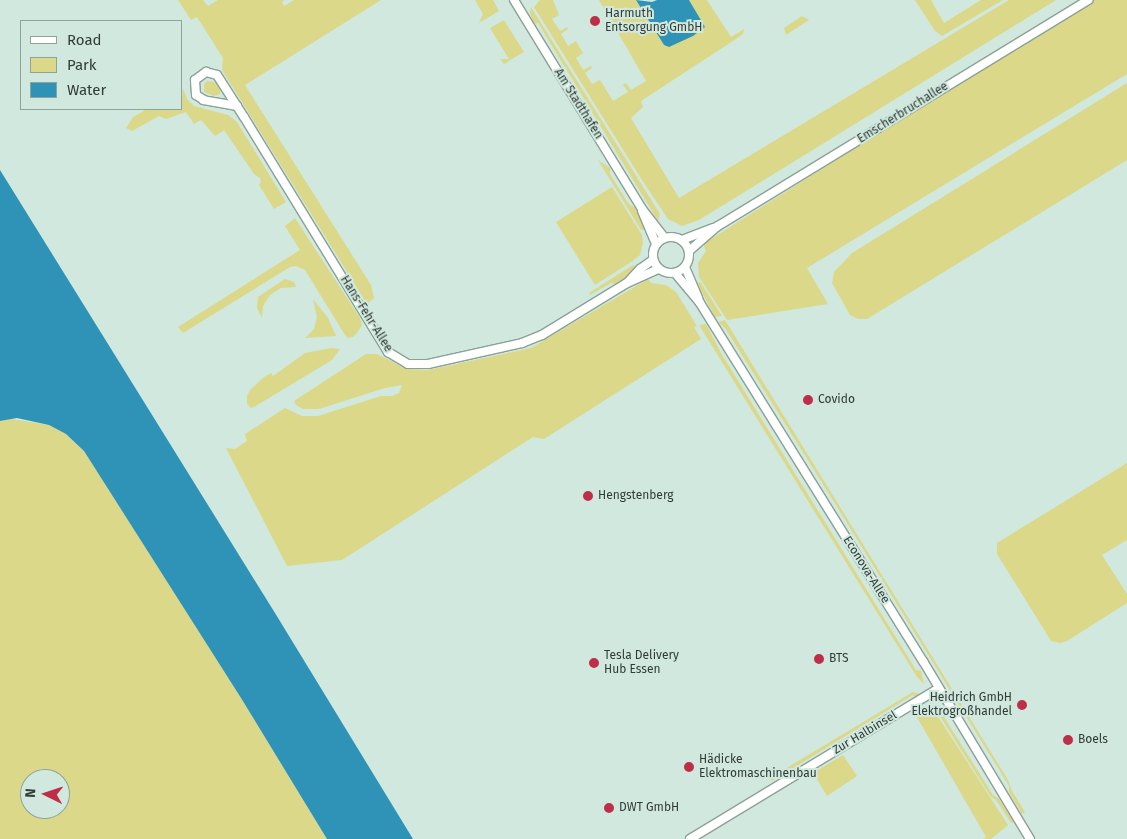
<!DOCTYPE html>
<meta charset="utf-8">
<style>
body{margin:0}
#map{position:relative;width:1127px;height:839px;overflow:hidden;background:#d0e8dd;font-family:"Fira Sans",sans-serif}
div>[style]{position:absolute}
.green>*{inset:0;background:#dbd88a}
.water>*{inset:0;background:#2f93b7}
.roads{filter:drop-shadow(1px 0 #8aa197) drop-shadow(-1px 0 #8aa197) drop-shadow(0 1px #8aa197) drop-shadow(0 -1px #8aa197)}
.street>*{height:8px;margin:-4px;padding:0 4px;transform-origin:4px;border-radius:4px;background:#fff}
.street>.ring{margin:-4px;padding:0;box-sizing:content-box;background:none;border:8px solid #fff;border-radius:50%}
.dots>*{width:14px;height:14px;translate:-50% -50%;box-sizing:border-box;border:2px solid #d0e8dd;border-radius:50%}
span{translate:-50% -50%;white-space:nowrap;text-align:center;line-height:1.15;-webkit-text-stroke:4px #d0e8dd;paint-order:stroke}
.poi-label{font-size:12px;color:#313b37}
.left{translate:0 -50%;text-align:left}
.right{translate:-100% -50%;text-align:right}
.street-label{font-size:12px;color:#313b37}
.legend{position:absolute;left:20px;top:20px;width:162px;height:90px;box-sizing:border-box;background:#d0e8dd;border:1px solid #90a39b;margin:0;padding:6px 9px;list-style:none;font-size:15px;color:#313b37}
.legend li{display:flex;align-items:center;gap:10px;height:25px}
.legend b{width:25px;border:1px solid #90a39b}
.north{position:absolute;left:20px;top:769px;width:50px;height:50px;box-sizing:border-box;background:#d0e8dd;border:1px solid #90a39b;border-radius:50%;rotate:274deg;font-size:14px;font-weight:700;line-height:20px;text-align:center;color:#313b37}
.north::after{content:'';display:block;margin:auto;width:18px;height:22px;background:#bf2e48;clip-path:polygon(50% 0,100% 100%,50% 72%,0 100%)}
</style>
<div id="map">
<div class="green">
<div style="clip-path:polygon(178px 0,203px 0,208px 6px,218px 0,285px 0,282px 2px,284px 6px,294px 0,381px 0,245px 85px,371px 285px,374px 298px,367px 304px,222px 70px,223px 58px,197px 17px,191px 20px)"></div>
<div style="clip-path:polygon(475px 0,493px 0,499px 11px,479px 23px,483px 14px)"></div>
<div style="clip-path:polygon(540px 0,553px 0,559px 15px,552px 19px,560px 31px,567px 27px,568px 29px,561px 34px,568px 46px,576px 41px,583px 53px,576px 58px,583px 70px,591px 66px,592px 68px,585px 73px,592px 84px,600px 80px,613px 101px,628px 92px,623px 85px,626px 83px,631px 90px,646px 81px,599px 0,636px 0,664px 45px,705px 27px,689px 0,707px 0,731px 37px,744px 29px,743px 34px,733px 41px,641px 101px,643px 107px,631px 118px,679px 198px,1009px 0,1056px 0,699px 220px,682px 226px,668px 219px,642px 180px,534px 7px)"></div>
<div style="clip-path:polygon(915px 0,931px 0,944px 23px,981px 0,1003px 0,942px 36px,935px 31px)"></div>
<div style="clip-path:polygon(1090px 0,1127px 0,1127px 74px,807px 268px,828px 304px,727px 320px,699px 277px,698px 263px,706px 251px,703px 244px)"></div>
<div style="clip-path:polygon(531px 7px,660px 214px,658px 221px,538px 23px,534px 24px,530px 13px)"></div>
<div style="clip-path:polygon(802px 16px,809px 20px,786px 35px,784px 28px)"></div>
<div style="clip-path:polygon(504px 20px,524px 52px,504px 64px,500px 59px,509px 59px,490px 28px)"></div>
<div style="clip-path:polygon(207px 81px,215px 82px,220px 89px,220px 94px,214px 96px,204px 92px,204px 84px)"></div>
<div style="clip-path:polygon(1127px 83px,1127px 160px,867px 319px,858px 319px,850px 315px,832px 283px,834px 272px,852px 253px)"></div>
<div style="clip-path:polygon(183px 88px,187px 99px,194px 106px,228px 115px,237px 122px,286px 202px,274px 209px,259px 185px,261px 181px,260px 178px,254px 174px,224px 130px,215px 136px,201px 120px,194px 124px,186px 112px,166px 119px,159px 116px,132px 131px,126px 128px,133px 117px,147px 109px,181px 109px)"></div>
<div style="clip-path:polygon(598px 160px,610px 168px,610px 174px,628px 203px,635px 208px,646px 229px,641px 230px)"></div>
<div style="clip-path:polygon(612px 187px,642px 235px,643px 243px,640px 255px,634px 260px,595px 285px,556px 222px)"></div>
<div style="clip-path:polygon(295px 218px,360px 318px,362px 325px,357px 333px,353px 337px,348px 338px,345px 335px,305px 270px,296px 266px,290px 267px,183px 333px,178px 327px,300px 250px,285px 226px)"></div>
<div style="clip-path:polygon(633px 265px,637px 268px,617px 284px,611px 283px,590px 295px,589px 293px)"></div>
<div style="clip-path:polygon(285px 279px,294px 282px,296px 287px,281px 288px,270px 295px,263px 306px,262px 318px,257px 308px,258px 297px)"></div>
<div style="clip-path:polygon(648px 279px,651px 283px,666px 285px,676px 292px,697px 326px,694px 327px,701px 339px,544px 439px,533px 437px,342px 560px,287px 566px,226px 448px,235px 449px,247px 441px,245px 434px,285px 408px,302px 416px,318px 416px,381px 396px,392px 396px,399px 393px,402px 385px,385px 388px,319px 409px,303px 409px,296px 405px,294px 401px,366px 354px,377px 354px,407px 369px,428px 370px,531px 348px)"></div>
<div style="clip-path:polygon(700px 282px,701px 283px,722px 316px,715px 317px,697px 283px)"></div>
<div style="clip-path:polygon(313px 299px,328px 318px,336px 336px,305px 338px,314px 329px,317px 317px)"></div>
<div style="clip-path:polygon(725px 320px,1008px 780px,1012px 791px,1025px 812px,1022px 814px,1009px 792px,1009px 786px,834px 502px,725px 328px,718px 322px)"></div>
<div style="clip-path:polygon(706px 324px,721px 353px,916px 670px,921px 671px,924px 684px,917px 677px,699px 325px)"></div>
<div style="clip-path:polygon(331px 348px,340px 349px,332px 360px,254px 407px,251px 408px,247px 404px,247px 396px,250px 390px,264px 377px,271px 373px,273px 376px,305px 353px)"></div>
<div style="clip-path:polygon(evenodd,5px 418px,49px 425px,66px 434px,84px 451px,241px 698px,327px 839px,0 839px,0 421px,5px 418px,30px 779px,60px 779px,60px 809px,30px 809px,30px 779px)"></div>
<div style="clip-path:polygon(1127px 463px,1127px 540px,1102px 555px,1127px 594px,1127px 603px,1067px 641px,1060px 643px,1051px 641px,997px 554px,997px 543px)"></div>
<div style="clip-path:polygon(913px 692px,920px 694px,915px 698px,913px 695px,772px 781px,770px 778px)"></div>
<div style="clip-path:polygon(937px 705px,946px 713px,944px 717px,993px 795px,999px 799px,1014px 822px,1011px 823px,996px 800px,991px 797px,938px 713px)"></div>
<div style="clip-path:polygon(925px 707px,935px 712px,1008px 825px,991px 839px,983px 839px,986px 837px,914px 712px)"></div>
<div style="clip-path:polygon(843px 755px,857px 776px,827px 796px,813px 773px)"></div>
</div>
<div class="water">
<div style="clip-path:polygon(636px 0,652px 2px,657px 0,689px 0,705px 27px,693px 36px,669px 47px,664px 45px)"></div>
<div style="clip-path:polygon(0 170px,275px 613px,413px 839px,327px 839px,241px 698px,84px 451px,66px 434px,49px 425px,17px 418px,0 421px)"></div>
</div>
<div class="roads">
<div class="street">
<div style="left:514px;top:0;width:245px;rotate:58.5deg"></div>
<div style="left:642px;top:209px;width:37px;rotate:52deg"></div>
<div style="left:237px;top:106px;width:34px;rotate:-170deg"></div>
<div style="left:204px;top:100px;width:9px;rotate:-148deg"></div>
<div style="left:196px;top:95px;width:15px;rotate:-94deg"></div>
<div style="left:195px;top:80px;width:14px;rotate:-36deg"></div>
<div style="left:206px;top:72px;width:11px;rotate:15deg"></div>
<div style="left:217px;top:75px;width:50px;rotate:57.3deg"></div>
<div style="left:244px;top:117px;width:276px;rotate:58.5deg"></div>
<div style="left:388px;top:352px;width:23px;rotate:31deg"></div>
<div style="left:408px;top:364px;width:20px"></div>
<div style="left:428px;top:364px;width:96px;rotate:-12.6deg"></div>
<div style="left:522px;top:343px;width:22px;rotate:-22deg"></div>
<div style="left:542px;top:335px;width:100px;rotate:-31.5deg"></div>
<div style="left:627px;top:283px;width:34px;rotate:-24deg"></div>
<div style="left:642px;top:211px;width:36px;rotate:67deg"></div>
<div class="ring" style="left:653px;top:237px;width:28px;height:28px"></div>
<div style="left:682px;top:240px;width:34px;rotate:-21deg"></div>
<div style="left:689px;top:251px;width:38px;rotate:-41deg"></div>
<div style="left:718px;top:226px;width:434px;rotate:-31.4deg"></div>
<div style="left:685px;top:267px;width:34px;rotate:67deg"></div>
<div style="left:675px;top:273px;width:39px;rotate:50deg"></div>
<div style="left:700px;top:303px;width:422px;rotate:58.1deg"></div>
<div style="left:923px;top:661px;width:208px;rotate:59deg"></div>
<div style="left:628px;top:282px;width:18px;rotate:-47deg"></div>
<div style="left:640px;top:269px;width:16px;rotate:-35deg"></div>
<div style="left:690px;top:839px;width:290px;rotate:-31.2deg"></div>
</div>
</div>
<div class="dots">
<div style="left:595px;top:21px;background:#bf2e48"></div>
<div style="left:808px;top:400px;background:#bf2e48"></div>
<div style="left:588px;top:496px;background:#bf2e48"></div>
<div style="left:819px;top:659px;background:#bf2e48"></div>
<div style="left:594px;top:663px;background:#bf2e48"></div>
<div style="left:1022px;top:705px;background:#bf2e48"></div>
<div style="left:1068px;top:740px;background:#bf2e48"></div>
<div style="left:689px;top:767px;background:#bf2e48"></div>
<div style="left:609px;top:808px;background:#bf2e48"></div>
</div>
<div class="poi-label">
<span class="left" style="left:605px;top:21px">Harmuth<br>Entsorgung GmbH</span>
<span class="left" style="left:818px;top:400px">Covido</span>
<span class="left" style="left:598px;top:496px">Hengstenberg</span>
<span class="left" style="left:604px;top:663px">Tesla Delivery<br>Hub Essen</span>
<span class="left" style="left:829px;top:659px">BTS</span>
<span class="right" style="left:1012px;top:705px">Heidrich GmbH<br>Elektrogroßhandel</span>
<span class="left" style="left:1078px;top:740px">Boels</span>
<span class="left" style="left:699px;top:767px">Hädicke<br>Elektromaschinenbau</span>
<span class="left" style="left:619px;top:808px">DWT GmbH</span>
</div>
<div class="street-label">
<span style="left:578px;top:104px;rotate:58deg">Am Stadthafen</span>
<span style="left:903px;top:113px;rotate:-32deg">Emscherbruchallee</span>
<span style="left:366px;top:314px;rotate:58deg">Hans-Fehr-Allee</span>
<span style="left:866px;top:570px;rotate:58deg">Econova-Allee</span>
<span style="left:865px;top:733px;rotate:-31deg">Zur Halbinsel</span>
</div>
<ul class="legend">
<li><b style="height:6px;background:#fff"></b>Road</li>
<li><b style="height:14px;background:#dbd88a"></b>Park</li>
<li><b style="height:14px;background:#2f93b7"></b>Water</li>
</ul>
<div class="north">N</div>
</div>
